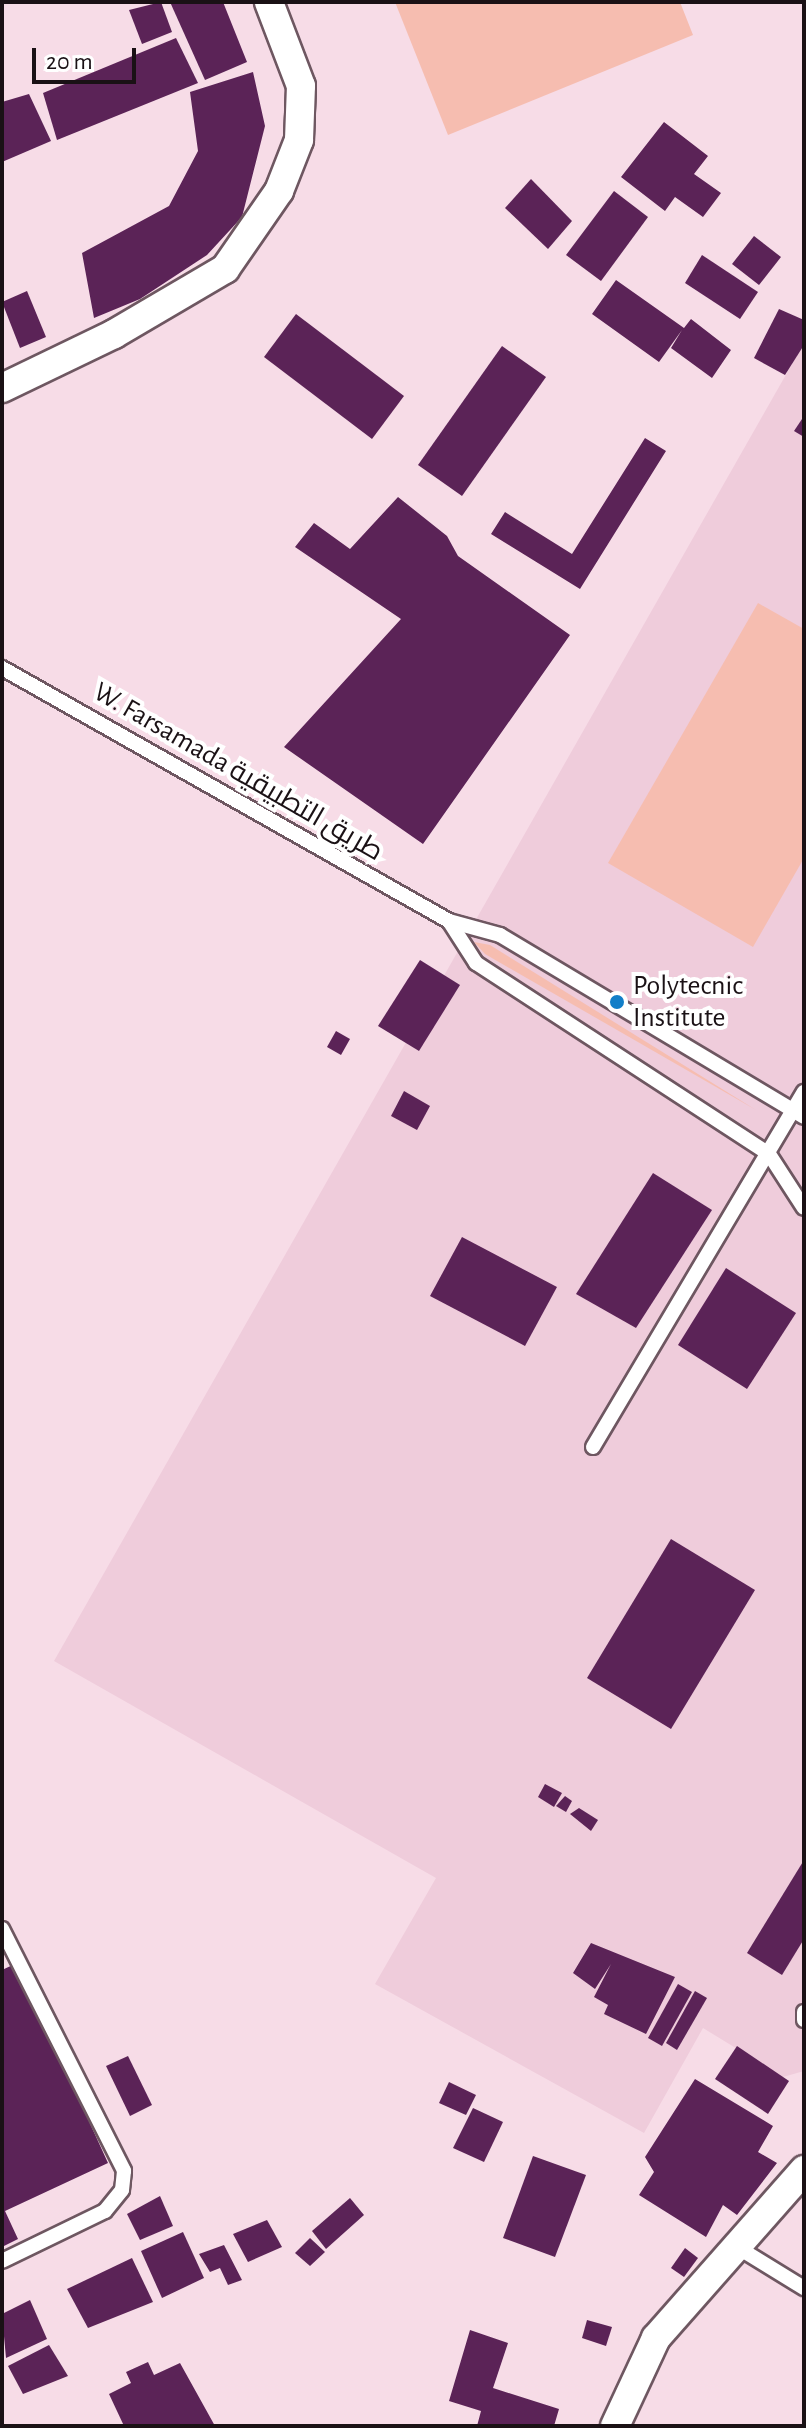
<!DOCTYPE html>
<meta charset="utf-8">
<style>
body{margin:0}
#map{position:relative;width:806px;height:2428px;overflow:hidden;background:#f7dce7;font-family:"Alegreya Sans",Cairo,sans-serif}
div>[style]{position:absolute}
.built>*{inset:0;background:#efccdb}
.green>*{inset:0;background:#f6bdb0}
.building>*{inset:0;background:#5b2357}
.roads{filter:drop-shadow(2px 0 #6e5761) drop-shadow(-2px 0 #6e5761) drop-shadow(0 2px #6e5761) drop-shadow(0 -2px #6e5761)}
.service>*{height:14px;margin:-7px;padding:0 7px;transform-origin:7px;border-radius:7px;background:#fff}
.minor>*{height:28px;margin:-14px;padding:0 14px;transform-origin:14px;border-radius:14px;background:#fff}
.dots>*{width:22px;height:22px;translate:-50% -50%;box-sizing:border-box;border:4px solid #fff;border-radius:50%}
span{translate:-50% -50%;white-space:nowrap;text-align:center;line-height:1.15;-webkit-text-stroke:8px #fff;paint-order:stroke}
.street-label{font-size:28px;color:#1a1115}
.poi-label{font-size:28px;color:#1a1115}
.left{translate:0 -50%;text-align:left}
.frame{position:absolute;inset:0;border:4px solid #1a1115;pointer-events:none}
.scale{position:absolute;left:32px;top:48px;width:104px;height:36px;box-sizing:border-box;border:4px solid #1a1115;border-top:0;padding-left:10px;font-size:24px;line-height:28px;white-space:nowrap;color:#1a1115;-webkit-text-stroke:6px #fff;paint-order:stroke}
</style>
<div id="map">
<div class="built">
<div style="clip-path:polygon(804px 343px,804px 2071px,783px 2077px,703px 2028px,644px 2133px,375px 1984px,436px 1878px,54px 1661px)"></div>
</div>
<div class="green">
<div style="clip-path:polygon(395px 2px,680px 2px,693px 35px,448px 135px)"></div>
<div style="clip-path:polygon(758px 603px,804px 629px,804px 858px,753px 947px,608px 863px)"></div>
<div style="clip-path:polygon(474px 942px,490px 945px,756px 1110px,485px 954px)"></div>
</div>
<div class="building">
<div style="clip-path:polygon(161px 2px,172px 32px,142px 44px,129px 10px)"></div>
<div style="clip-path:polygon(170px 2px,223px 2px,247px 62px,205px 80px)"></div>
<div style="clip-path:polygon(176px 38px,198px 83px,57px 140px,43px 93px)"></div>
<div style="clip-path:polygon(253px 72px,265px 126px,242px 217px,207px 255px,140px 299px,94px 318px,82px 253px,169px 206px,198px 151px,190px 92px)"></div>
<div style="clip-path:polygon(29px 94px,51px 141px,2px 162px,2px 102px)"></div>
<div style="clip-path:polygon(664px 122px,708px 156px,694px 174px,721px 193px,703px 217px,675px 197px,665px 211px,621px 177px)"></div>
<div style="clip-path:polygon(531px 179px,572px 221px,548px 249px,505px 208px)"></div>
<div style="clip-path:polygon(614px 191px,648px 217px,601px 281px,566px 255px)"></div>
<div style="clip-path:polygon(754px 236px,781px 257px,759px 285px,732px 264px)"></div>
<div style="clip-path:polygon(702px 255px,758px 292px,740px 319px,685px 283px)"></div>
<div style="clip-path:polygon(616px 280px,684px 328px,691px 319px,731px 350px,712px 378px,671px 348px,682px 330px,659px 362px,592px 314px)"></div>
<div style="clip-path:polygon(27px 291px,46px 337px,20px 348px,2px 302px)"></div>
<div style="clip-path:polygon(779px 309px,804px 320px,804px 345px,785px 375px,754px 358px)"></div>
<div style="clip-path:polygon(296px 314px,404px 396px,372px 439px,264px 357px)"></div>
<div style="clip-path:polygon(502px 346px,546px 377px,462px 496px,418px 465px)"></div>
<div style="clip-path:polygon(804px 416px,804px 437px,794px 431px)"></div>
<div style="clip-path:polygon(645px 438px,666px 451px,580px 589px,491px 534px,505px 512px,572px 554px)"></div>
<div style="clip-path:polygon(398px 497px,447px 536px,458px 556px,570px 635px,423px 844px,284px 747px,401px 619px,295px 547px,314px 523px,350px 549px)"></div>
<div style="clip-path:polygon(420px 960px,460px 985px,419px 1051px,378px 1026px)"></div>
<div style="clip-path:polygon(336px 1031px,350px 1039px,341px 1055px,327px 1047px)"></div>
<div style="clip-path:polygon(404px 1091px,430px 1106px,417px 1130px,391px 1116px)"></div>
<div style="clip-path:polygon(653px 1173px,712px 1210px,636px 1328px,576px 1294px)"></div>
<div style="clip-path:polygon(462px 1237px,557px 1287px,525px 1346px,430px 1296px)"></div>
<div style="clip-path:polygon(726px 1268px,796px 1313px,747px 1389px,678px 1345px)"></div>
<div style="clip-path:polygon(671px 1539px,755px 1590px,671px 1729px,587px 1678px)"></div>
<div style="clip-path:polygon(545px 1784px,562px 1793px,554px 1807px,538px 1797px)"></div>
<div style="clip-path:polygon(565px 1796px,572px 1801px,566px 1812px,556px 1806px)"></div>
<div style="clip-path:polygon(579px 1808px,598px 1820px,591px 1831px,570px 1814px)"></div>
<div style="clip-path:polygon(804px 1860px,804px 1939px,782px 1975px,747px 1953px)"></div>
<div style="clip-path:polygon(591px 1943px,675px 1977px,646px 2034px,604px 2014px,608px 2005px,594px 1997px,611px 1964px,595px 1989px,573px 1973px)"></div>
<div style="clip-path:polygon(17px 1963px,108px 2163px,5px 2211px,18px 2239px,2px 2247px,2px 1970px)"></div>
<div style="clip-path:polygon(678px 1984px,692px 1992px,662px 2046px,648px 2038px)"></div>
<div style="clip-path:polygon(695px 1991px,707px 1998px,677px 2050px,666px 2043px)"></div>
<div style="clip-path:polygon(737px 2046px,789px 2081px,768px 2114px,715px 2079px)"></div>
<div style="clip-path:polygon(128px 2056px,152px 2105px,130px 2116px,106px 2066px)"></div>
<div style="clip-path:polygon(695px 2079px,773px 2126px,758px 2152px,777px 2163px,737px 2215px,723px 2205px,706px 2237px,639px 2195px,654px 2172px,645px 2157px)"></div>
<div style="clip-path:polygon(449px 2082px,476px 2095px,466px 2115px,439px 2103px)"></div>
<div style="clip-path:polygon(473px 2108px,503px 2122px,484px 2162px,453px 2148px)"></div>
<div style="clip-path:polygon(533px 2156px,586px 2175px,555px 2257px,503px 2238px)"></div>
<div style="clip-path:polygon(160px 2196px,173px 2226px,140px 2240px,127px 2214px)"></div>
<div style="clip-path:polygon(350px 2198px,364px 2215px,326px 2249px,312px 2231px)"></div>
<div style="clip-path:polygon(267px 2220px,282px 2247px,248px 2262px,233px 2234px)"></div>
<div style="clip-path:polygon(183px 2232px,204px 2278px,162px 2298px,141px 2251px)"></div>
<div style="clip-path:polygon(310px 2238px,325px 2252px,310px 2266px,295px 2253px)"></div>
<div style="clip-path:polygon(224px 2245px,242px 2280px,228px 2285px,220px 2268px,210px 2272px,199px 2254px)"></div>
<div style="clip-path:polygon(685px 2248px,698px 2258px,684px 2277px,671px 2268px)"></div>
<div style="clip-path:polygon(132px 2258px,153px 2302px,88px 2328px,67px 2289px)"></div>
<div style="clip-path:polygon(30px 2300px,47px 2339px,6px 2358px,2px 2314px)"></div>
<div style="clip-path:polygon(587px 2320px,612px 2327px,606px 2346px,582px 2338px)"></div>
<div style="clip-path:polygon(470px 2330px,508px 2343px,493px 2388px,559px 2409px,554px 2426px,477px 2426px,481px 2411px,449px 2401px)"></div>
<div style="clip-path:polygon(49px 2345px,68px 2376px,23px 2394px,8px 2366px)"></div>
<div style="clip-path:polygon(148px 2362px,154px 2375px,180px 2363px,215px 2426px,124px 2426px,109px 2394px,131px 2383px,126px 2372px)"></div>
</div>
<div class="roads">
<div class="service">
<div style="left:2px;top:668px;width:514px;rotate:29.51deg"></div>
<div style="left:449px;top:921px;width:53px;rotate:15.4deg"></div>
<div style="left:500px;top:935px;width:354px;rotate:30.9deg"></div>
<div style="left:449px;top:921px;width:50px;rotate:57.3deg"></div>
<div style="left:476px;top:963px;width:350px;rotate:33.1deg"></div>
<div style="left:769px;top:1154px;width:64px;rotate:57.1deg"></div>
<div style="left:593px;top:1447px;width:413px;rotate:-59.3deg"></div>
<div style="left:2px;top:1929px;width:271px;rotate:63.2deg"></div>
<div style="left:124px;top:2171px;width:19px;rotate:96deg"></div>
<div style="left:122px;top:2190px;width:27px;rotate:129deg"></div>
<div style="left:105px;top:2211px;width:114px;rotate:154.1deg"></div>
<div style="left:804px;top:2012px;width:8px;rotate:90deg"></div>
<div style="left:737px;top:2247px;width:79px;rotate:31.5deg"></div>
</div>
<div class="minor">
<div style="left:2px;top:388px;width:124px;rotate:-25.7deg"></div>
<div style="left:114px;top:334px;width:129px;rotate:-30.4deg"></div>
<div style="left:225px;top:269px;width:95px;rotate:-55.3deg"></div>
<div style="left:279px;top:191px;width:55px;rotate:-68.6deg"></div>
<div style="left:299px;top:140px;width:54px;rotate:-87.9deg"></div>
<div style="left:301px;top:86px;width:90px;rotate:-110.9deg"></div>
<div style="left:615px;top:2426px;width:97px;rotate:-65deg"></div>
<div style="left:656px;top:2338px;width:224px;rotate:-48.6deg"></div>
</div>
</div>
<div class="dots">
<div style="left:617px;top:1002px;background:#127ec8"></div>
</div>
<div class="street-label">
<span style="left:238px;top:772px;rotate:30deg">W. Farsamada طريق التطبيقية</span>
</div>
<div class="poi-label">
<span class="left" style="left:633px;top:1002px">Polytecnic<br>Institute</span>
</div>
<div class="frame"></div>
<div class="scale">20 m</div>
</div>
